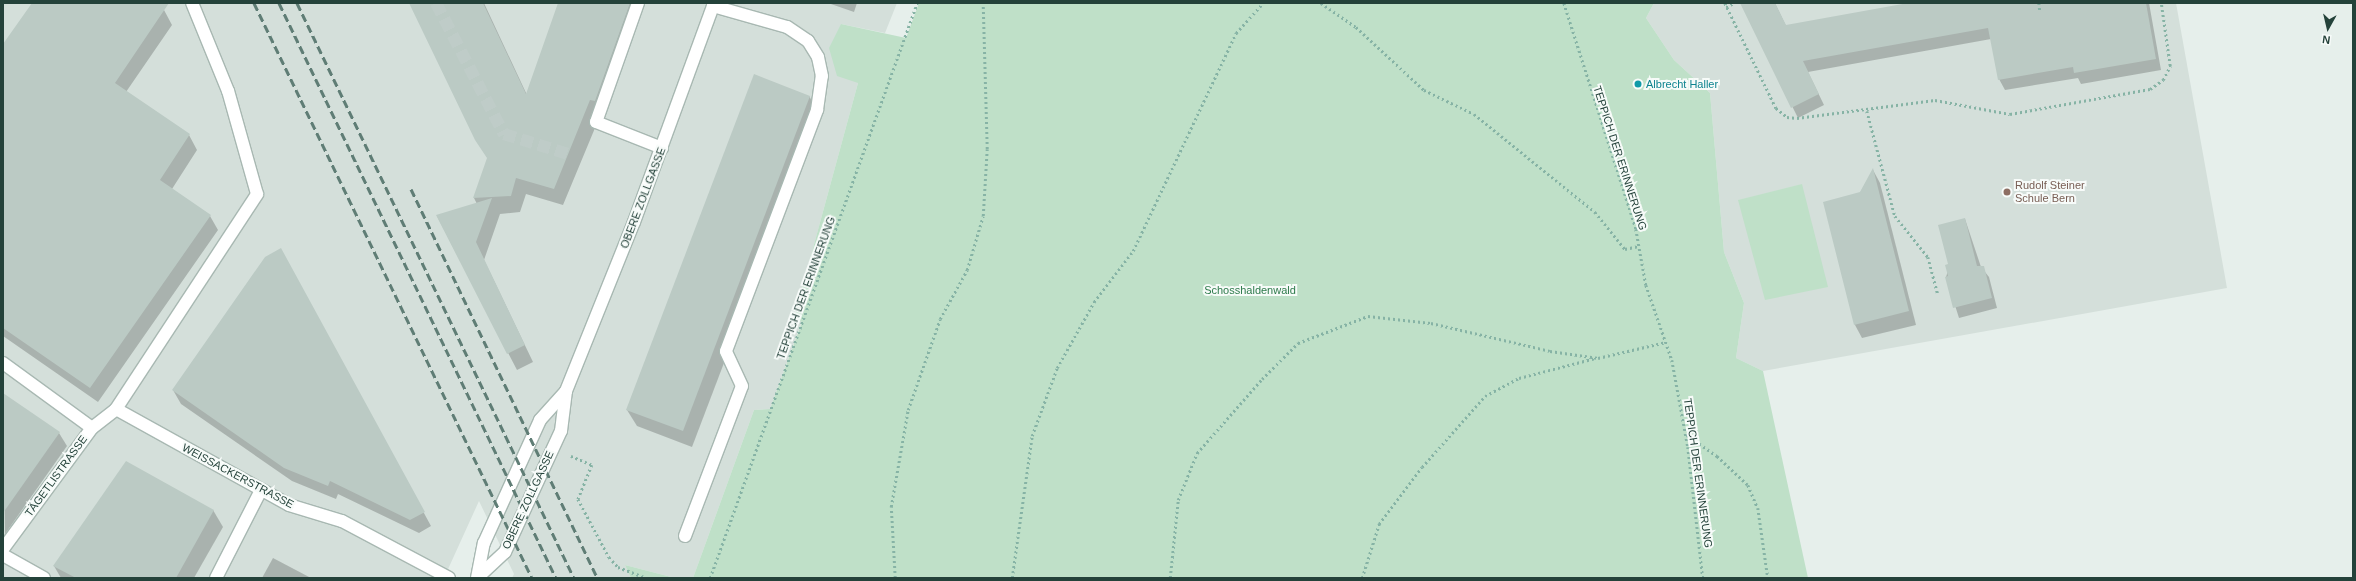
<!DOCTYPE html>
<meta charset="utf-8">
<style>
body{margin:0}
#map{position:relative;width:2356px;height:581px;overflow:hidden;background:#e6efeb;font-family:Helvetica,sans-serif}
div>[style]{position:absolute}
.built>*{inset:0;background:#d4dfda}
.green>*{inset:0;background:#bfe0c8}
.shadow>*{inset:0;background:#0003}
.building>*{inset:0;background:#bbcac4}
.minor-tunnel>*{height:12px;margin-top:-6px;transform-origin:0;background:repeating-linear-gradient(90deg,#bfccc8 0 12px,transparent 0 18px)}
.path>*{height:2.5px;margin-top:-1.25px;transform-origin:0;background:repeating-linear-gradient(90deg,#86b3a5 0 2px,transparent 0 5px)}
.roads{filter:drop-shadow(1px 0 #a8b8b2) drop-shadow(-1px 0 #a8b8b2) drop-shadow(0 1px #a8b8b2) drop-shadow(0 -1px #a8b8b2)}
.minor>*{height:12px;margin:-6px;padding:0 6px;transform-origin:6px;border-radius:6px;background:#fff}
.rail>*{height:3px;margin-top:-1.5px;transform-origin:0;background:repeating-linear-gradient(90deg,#5f7d75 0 8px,transparent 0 12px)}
.dots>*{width:11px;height:11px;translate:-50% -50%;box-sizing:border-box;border:2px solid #f7fbf9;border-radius:50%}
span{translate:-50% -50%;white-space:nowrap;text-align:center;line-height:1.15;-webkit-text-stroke:4px #f7fbf9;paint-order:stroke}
.culture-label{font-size:11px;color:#0d838f}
.left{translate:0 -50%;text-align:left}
.street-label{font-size:11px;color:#24423a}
.education-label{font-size:11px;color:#785e54}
.park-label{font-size:11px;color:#2d7a4b}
.frame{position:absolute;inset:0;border:4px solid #24423a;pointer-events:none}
.north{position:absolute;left:2308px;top:8px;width:40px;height:40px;-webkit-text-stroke:3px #f7fbf9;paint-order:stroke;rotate:188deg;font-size:11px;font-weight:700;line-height:16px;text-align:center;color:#24423a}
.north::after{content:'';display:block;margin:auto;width:14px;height:18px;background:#24423a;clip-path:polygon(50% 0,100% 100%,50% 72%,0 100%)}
</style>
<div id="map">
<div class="built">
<div style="clip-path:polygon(3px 3px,897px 3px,885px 33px,841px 24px,858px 83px,794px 318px,802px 321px,770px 409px,754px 410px,693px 578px,675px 578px,625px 565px,631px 578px,512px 578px,514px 574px,479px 501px,444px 578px,3px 578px)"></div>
<div style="clip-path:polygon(1654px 3px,2176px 3px,2227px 288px,1763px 371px,1736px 358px,1744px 303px,1724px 252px,1710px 93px,1674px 60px,1646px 18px)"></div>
</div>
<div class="green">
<div style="clip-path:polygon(919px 3px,1654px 3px,1646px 18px,1674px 60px,1710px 93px,1724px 252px,1744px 303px,1736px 358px,1763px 371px,1808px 578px,693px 578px,754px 410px,770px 409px,802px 322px,794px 318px,858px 83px,837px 76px,829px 48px,841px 24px,906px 38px)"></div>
<div style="clip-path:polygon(1802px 184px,1828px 287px,1765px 300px,1738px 200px)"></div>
<div style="clip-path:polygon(625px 565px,675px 578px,631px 578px)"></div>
</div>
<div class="shadow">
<div style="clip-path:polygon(33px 3px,154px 3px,164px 10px,172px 25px,126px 92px,189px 135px,197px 150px,172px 189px,210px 216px,218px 230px,98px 402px,3px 336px,3px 47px)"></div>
<div style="clip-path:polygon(410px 3px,484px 3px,527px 95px,559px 3px,645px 3px,605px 117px,600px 116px,563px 205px,526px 194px,520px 212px,500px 214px,484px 260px,533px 362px,517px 370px,437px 216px,477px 204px,474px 198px,488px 159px)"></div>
<div style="clip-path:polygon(828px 3px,857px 3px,854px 12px)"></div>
<div style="clip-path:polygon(1741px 3px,1775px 3px,1786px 26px,1913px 3px,2149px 3px,2161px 70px,2081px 84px,2078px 78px,2005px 90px,1999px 79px,1991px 39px,1808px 72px,1824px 105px,1798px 118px)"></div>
<div style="clip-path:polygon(809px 96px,819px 113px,692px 447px,637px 426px,627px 410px)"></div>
<div style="clip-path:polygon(1873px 170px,1880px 183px,1916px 325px,1862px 338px,1855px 325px,1860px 193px)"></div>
<div style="clip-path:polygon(1965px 219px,1981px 267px,1989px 277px,1997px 308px,1959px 318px,1946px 277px)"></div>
<div style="clip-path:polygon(288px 263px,431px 526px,419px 533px,338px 494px,336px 499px,292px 481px,181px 404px,173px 390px)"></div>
<div style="clip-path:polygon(3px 394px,59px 433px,67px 446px,5px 534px)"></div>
<div style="clip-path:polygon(213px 510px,223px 527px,194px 578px,61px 578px,54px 566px)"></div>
<div style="clip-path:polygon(273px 558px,311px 578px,262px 578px)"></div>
</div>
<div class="building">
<div style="clip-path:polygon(32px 3px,169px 3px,115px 83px,190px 134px,160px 180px,211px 215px,90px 388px,3px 328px,3px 44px)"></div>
<div style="clip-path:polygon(409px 3px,483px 3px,526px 94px,558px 3px,630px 3px,595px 101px,590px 100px,554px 189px,516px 178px,511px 196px,473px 198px,487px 158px,475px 140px)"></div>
<div style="clip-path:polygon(1740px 3px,1775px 3px,1786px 25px,1908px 3px,2146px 3px,2156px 59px,2074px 73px,2073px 67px,1998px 80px,1988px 28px,1803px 61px,1819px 94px,1791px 108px)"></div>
<div style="clip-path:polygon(754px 74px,810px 96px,683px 431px,626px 410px)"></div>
<div style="clip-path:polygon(1873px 168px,1909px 311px,1854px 325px,1823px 202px,1860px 192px)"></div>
<div style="clip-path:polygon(492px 198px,476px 242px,525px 345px,507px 354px,436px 215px)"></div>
<div style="clip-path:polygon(1965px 218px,1977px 266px,1984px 266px,1992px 298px,1953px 308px,1945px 277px,1948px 276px,1945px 265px,1948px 264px,1938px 225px)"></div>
<div style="clip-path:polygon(281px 248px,425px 512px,410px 520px,330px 481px,328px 486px,284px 468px,172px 390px,265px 257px)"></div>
<div style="clip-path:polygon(3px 393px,60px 432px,3px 513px)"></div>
<div style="clip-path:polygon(126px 461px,214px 510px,176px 578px,76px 578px,53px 566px)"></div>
</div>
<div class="minor-tunnel">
<div style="left:436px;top:3px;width:148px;rotate:62.6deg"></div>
<div style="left:504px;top:134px;width:67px;rotate:17.4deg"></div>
</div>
<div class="path">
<div style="left:1321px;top:3px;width:42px;rotate:34.4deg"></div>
<div style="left:1356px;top:27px;width:93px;rotate:42.8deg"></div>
<div style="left:1424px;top:90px;width:55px;rotate:25.6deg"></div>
<div style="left:1474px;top:114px;width:156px;rotate:39deg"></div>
<div style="left:1595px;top:212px;width:48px;rotate:51deg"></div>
<div style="left:1625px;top:249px;width:14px;rotate:-12deg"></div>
<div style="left:1564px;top:3px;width:237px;rotate:72.3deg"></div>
<div style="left:1636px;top:229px;width:57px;rotate:79.9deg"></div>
<div style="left:1646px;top:285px;width:79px;rotate:70.9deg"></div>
<div style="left:1672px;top:360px;width:88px;rotate:79.6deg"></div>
<div style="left:1688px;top:447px;width:132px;rotate:83.5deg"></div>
<div style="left:1725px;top:3px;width:117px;rotate:64.1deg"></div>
<div style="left:1776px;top:108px;width:14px;rotate:39deg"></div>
<div style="left:1787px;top:117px;width:10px;rotate:6deg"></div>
<div style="left:1797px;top:118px;width:139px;rotate:-7.4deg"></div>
<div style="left:1935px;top:100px;width:76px;rotate:10.6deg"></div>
<div style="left:2010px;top:114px;width:142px;rotate:-10.1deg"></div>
<div style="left:2150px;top:89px;width:16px;rotate:-35deg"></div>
<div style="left:2163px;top:80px;width:16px;rotate:-63deg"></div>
<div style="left:2170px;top:66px;width:64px;rotate:-98.1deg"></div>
<div style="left:2039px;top:3px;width:8px;rotate:83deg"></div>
<div style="left:1726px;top:7px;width:9px;rotate:-27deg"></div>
<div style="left:1867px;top:111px;width:109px;rotate:75.1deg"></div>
<div style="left:1895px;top:216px;width:53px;rotate:51.2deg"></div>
<div style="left:1928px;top:257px;width:38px;rotate:75deg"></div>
<div style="left:1687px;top:435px;width:37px;rotate:35deg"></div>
<div style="left:1717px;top:456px;width:42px;rotate:43.1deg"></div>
<div style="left:1748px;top:485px;width:25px;rotate:67deg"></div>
<div style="left:1758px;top:508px;width:71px;rotate:81.9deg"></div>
<div style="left:571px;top:456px;width:23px;rotate:23deg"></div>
<div style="left:592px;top:465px;width:37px;rotate:112deg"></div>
<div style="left:578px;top:499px;width:66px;rotate:61.9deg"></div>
<div style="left:609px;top:557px;width:13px;rotate:48deg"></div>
<div style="left:618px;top:567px;width:30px;rotate:21deg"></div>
<div style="left:710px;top:578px;width:611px;rotate:-70.2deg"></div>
<div style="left:895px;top:578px;width:71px;rotate:-93.2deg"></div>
<div style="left:891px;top:507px;width:98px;rotate:-80.1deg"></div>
<div style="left:908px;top:410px;width:96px;rotate:-70.6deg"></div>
<div style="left:940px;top:319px;width:56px;rotate:-61.1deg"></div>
<div style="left:967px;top:270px;width:56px;rotate:-73.5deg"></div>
<div style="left:983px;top:216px;width:67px;rotate:-86.6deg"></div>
<div style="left:987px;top:149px;width:146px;rotate:-91.6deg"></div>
<div style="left:1012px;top:578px;width:143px;rotate:-82deg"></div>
<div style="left:1032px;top:436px;width:72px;rotate:-69.8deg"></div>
<div style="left:1057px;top:368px;width:76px;rotate:-60.7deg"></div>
<div style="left:1094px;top:302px;width:64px;rotate:-52.6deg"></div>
<div style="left:1133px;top:251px;width:241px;rotate:-64.7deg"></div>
<div style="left:1236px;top:33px;width:40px;rotate:-48deg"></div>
<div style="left:1170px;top:578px;width:78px;rotate:-84.1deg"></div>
<div style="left:1178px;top:500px;width:51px;rotate:-68deg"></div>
<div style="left:1197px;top:453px;width:98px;rotate:-48.7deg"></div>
<div style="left:1262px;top:379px;width:51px;rotate:-45deg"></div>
<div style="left:1298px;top:343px;width:75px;rotate:-21.1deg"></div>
<div style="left:1368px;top:316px;width:63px;rotate:6.3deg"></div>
<div style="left:1431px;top:323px;width:122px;rotate:13.2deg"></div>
<div style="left:1550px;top:351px;width:49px;rotate:8.3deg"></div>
<div style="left:1598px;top:358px;width:70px;rotate:-13.2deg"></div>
<div style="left:1362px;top:578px;width:57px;rotate:-72.5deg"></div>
<div style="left:1379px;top:524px;width:71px;rotate:-53deg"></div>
<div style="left:1422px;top:467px;width:95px;rotate:-48.4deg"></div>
<div style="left:1485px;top:396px;width:38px;rotate:-28deg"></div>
<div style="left:1519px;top:378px;width:80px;rotate:-14.6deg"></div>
</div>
<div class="roads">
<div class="minor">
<div style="left:638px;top:3px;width:126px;rotate:109.4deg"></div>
<div style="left:596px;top:122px;width:71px;rotate:21.5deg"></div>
<div style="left:3px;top:363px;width:110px;rotate:36.1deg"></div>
<div style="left:116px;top:409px;width:198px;rotate:29deg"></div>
<div style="left:289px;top:505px;width:55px;rotate:16.8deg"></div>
<div style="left:342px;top:521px;width:121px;rotate:28deg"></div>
<div style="left:685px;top:536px;width:160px;rotate:-69.2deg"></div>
<div style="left:742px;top:386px;width:38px;rotate:-115deg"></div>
<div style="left:726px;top:351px;width:258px;rotate:-69.3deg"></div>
<div style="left:817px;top:110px;width:34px;rotate:-82deg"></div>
<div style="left:822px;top:76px;width:19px;rotate:-102deg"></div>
<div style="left:818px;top:57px;width:19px;rotate:-122deg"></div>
<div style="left:808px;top:41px;width:25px;rotate:-146deg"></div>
<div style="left:787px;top:27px;width:77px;rotate:-164.2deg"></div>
<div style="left:3px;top:549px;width:150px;rotate:-53.7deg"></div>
<div style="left:92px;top:428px;width:31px;rotate:-38deg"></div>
<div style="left:116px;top:409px;width:257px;rotate:-56.7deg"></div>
<div style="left:257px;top:194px;width:107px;rotate:-105.7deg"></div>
<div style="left:228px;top:91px;width:95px;rotate:-112.2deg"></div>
<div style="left:3px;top:555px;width:47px;rotate:29.3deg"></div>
<div style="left:478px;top:577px;width:37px;rotate:-43deg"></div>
<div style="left:505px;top:552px;width:133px;rotate:-65.2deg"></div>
<div style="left:561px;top:431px;width:40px;rotate:-82.9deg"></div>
<div style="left:566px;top:391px;width:182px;rotate:-68.1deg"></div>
<div style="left:634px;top:222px;width:233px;rotate:-69.9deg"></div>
<div style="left:216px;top:578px;width:99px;rotate:-62.9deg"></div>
<div style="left:477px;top:578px;width:36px;rotate:-79deg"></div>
<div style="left:484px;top:543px;width:135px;rotate:-65.5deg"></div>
<div style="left:540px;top:420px;width:39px;rotate:-48deg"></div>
</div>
</div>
<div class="rail">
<div style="left:254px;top:3px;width:639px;rotate:64.2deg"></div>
<div style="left:279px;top:3px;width:638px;rotate:64.28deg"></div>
<div style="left:297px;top:3px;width:638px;rotate:64.28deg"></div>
<div style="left:411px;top:189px;width:431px;rotate:64.4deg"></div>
</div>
<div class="dots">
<div style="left:1638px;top:84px;background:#0f9aa8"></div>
<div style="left:2007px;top:192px;background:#8d6e63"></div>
</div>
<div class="culture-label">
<span class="left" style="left:1646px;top:84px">Albrecht Haller</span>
</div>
<div class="street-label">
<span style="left:1620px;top:158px;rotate:72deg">TEPPICH DER ERINNERUNG</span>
<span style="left:643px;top:198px;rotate:-69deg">OBERE ZOLLGASSE</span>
<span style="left:806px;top:288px;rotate:-70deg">TEPPICH DER ERINNERUNG</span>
<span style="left:1698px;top:473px;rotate:82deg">TEPPICH DER ERINNERUNG</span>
<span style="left:56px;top:476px;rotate:-54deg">TÄGETLISTRASSE</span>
<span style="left:238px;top:476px;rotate:28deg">WEISSACKERSTRASSE</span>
<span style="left:528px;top:500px;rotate:-65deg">OBERE ZOLLGASSE</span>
</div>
<div class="education-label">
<span class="left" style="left:2015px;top:192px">Rudolf Steiner<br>Schule Bern</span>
</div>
<div class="park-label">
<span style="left:1250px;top:290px">Schosshaldenwald</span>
</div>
<div class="frame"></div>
<div class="north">N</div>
</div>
